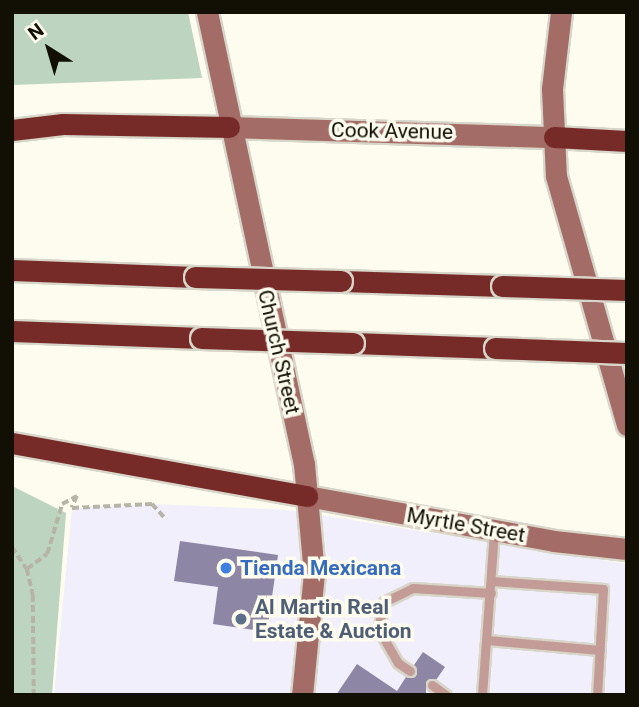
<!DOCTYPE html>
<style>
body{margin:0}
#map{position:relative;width:639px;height:707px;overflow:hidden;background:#fefcee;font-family:Roboto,sans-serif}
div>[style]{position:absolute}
.commercial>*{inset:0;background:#f2effc}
.green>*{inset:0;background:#bdd4c0}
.building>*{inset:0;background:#8d87a5}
.path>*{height:3.5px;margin-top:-1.75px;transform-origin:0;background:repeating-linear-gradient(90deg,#b6b4a6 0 7px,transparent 0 10.5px)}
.roads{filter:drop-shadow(2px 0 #d8d6c9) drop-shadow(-2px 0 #d8d6c9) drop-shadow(0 2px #d8d6c9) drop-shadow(0 -2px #d8d6c9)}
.lane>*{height:9px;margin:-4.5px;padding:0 4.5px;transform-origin:4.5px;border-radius:4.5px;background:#c39b97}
.secondary>*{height:21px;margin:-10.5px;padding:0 10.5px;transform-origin:10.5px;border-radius:10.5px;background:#a46c67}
.highway>*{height:21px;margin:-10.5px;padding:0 10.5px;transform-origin:10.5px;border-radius:10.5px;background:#772b29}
.bridges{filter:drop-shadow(2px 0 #d8d6c9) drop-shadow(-2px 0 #d8d6c9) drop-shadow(0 2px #d8d6c9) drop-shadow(0 -2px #d8d6c9)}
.highway-bridge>*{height:21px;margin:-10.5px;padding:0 10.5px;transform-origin:10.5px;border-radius:10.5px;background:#772b29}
.dots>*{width:19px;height:19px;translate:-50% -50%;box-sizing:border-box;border:4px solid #fefcee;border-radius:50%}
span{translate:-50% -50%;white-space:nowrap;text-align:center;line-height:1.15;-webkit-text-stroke:7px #fefcee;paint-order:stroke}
.street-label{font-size:21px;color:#121005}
.shop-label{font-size:21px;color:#366cbe;font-weight:700}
.left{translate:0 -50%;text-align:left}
.service-label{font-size:21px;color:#4e5e75;font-weight:700}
.frame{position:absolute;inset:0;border:14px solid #121005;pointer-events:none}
.north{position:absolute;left:14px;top:14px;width:70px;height:70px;-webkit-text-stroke:5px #fefcee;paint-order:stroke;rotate:323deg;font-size:19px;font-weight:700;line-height:28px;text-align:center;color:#121005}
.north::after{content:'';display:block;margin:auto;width:24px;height:32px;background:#121005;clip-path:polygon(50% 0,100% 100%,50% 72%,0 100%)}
</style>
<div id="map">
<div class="commercial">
<div style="clip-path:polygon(152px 504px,288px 510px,627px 564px,627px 695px,54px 695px,72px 508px)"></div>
</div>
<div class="green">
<div style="clip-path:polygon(12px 12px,188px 12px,202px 78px,12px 85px)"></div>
<div style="clip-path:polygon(12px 486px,66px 513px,52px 695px,12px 695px)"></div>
</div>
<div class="building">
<div style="clip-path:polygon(180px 541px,278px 555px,267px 632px,213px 624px,218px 587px,174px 581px)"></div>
<div style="clip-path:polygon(423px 652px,445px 667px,436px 680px,426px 682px,426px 695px,336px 695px,357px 664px,397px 691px,406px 677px,416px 674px,414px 665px)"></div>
</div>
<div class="path">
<div style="left:12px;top:547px;width:27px;rotate:56deg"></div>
<div style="left:27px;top:569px;width:27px;rotate:77deg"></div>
<div style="left:33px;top:595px;width:100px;rotate:89.4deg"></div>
<div style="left:27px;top:569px;width:25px;rotate:-37deg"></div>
<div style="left:47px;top:554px;width:52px;rotate:-73.3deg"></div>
<div style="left:62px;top:504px;width:17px;rotate:-28deg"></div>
<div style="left:77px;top:496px;width:13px;rotate:113deg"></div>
<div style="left:72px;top:508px;width:80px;rotate:-2.9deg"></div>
<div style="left:152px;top:504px;width:21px;rotate:47deg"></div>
</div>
<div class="roads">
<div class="lane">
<div style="left:492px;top:581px;width:111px;rotate:4.1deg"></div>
<div style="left:603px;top:589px;width:106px;rotate:93.2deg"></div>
<div style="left:487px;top:640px;width:113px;rotate:5.1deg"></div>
<div style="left:410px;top:671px;width:14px;rotate:-146deg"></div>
<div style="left:398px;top:663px;width:39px;rotate:-120deg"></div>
<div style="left:378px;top:629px;width:28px;rotate:-77deg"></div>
<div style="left:384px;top:602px;width:32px;rotate:-26deg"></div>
<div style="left:413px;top:588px;width:78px;rotate:3.7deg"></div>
<div style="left:432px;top:685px;width:17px;rotate:36deg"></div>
<div style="left:482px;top:695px;width:165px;rotate:-85.8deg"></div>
</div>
<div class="secondary">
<div style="left:207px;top:12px;width:462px;rotate:77.9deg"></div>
<div style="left:304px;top:464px;width:109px;rotate:84.8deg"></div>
<div style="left:314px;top:573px;width:123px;rotate:95.6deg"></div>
<div style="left:561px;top:12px;width:78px;rotate:96.7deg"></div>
<div style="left:552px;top:89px;width:87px;rotate:87.4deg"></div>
<div style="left:556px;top:176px;width:259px;rotate:74.1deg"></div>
<div style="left:229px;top:127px;width:325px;rotate:1.8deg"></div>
<div style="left:307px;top:496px;width:251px;rotate:10.3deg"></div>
<div style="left:554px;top:541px;width:73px;rotate:6.3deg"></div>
</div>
<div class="highway">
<div style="left:12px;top:130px;width:51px;rotate:-6.7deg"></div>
<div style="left:63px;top:124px;width:166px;rotate:1deg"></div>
<div style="left:554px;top:137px;width:73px;rotate:3.1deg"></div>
<div style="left:12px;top:270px;width:183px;rotate:2.2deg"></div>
<div style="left:341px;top:281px;width:161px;rotate:1.8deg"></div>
<div style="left:12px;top:331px;width:189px;rotate:2.1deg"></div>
<div style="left:353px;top:343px;width:142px;rotate:2deg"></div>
<div style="left:12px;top:443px;width:300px;rotate:10.2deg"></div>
</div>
</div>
<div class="bridges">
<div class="highway-bridge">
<div style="left:195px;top:277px;width:146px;rotate:1.6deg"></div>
<div style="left:502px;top:286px;width:125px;rotate:1.8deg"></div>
<div style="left:201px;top:338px;width:152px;rotate:1.9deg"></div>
<div style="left:495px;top:348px;width:132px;rotate:2.2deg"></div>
</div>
</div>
<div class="dots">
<div style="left:226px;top:568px;background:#3f7fe0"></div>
<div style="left:241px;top:619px;background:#5c6f8a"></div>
</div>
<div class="street-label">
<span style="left:392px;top:131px;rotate:1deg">Cook Avenue</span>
<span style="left:279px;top:352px;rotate:77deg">Church Street</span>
<span style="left:466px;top:525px;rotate:10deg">Myrtle Street</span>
</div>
<div class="shop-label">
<span class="left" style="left:240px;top:568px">Tienda Mexicana</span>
</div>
<div class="service-label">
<span class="left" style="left:255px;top:619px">Al Martin Real<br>Estate &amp; Auction</span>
</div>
<div class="frame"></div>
<div class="north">N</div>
</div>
